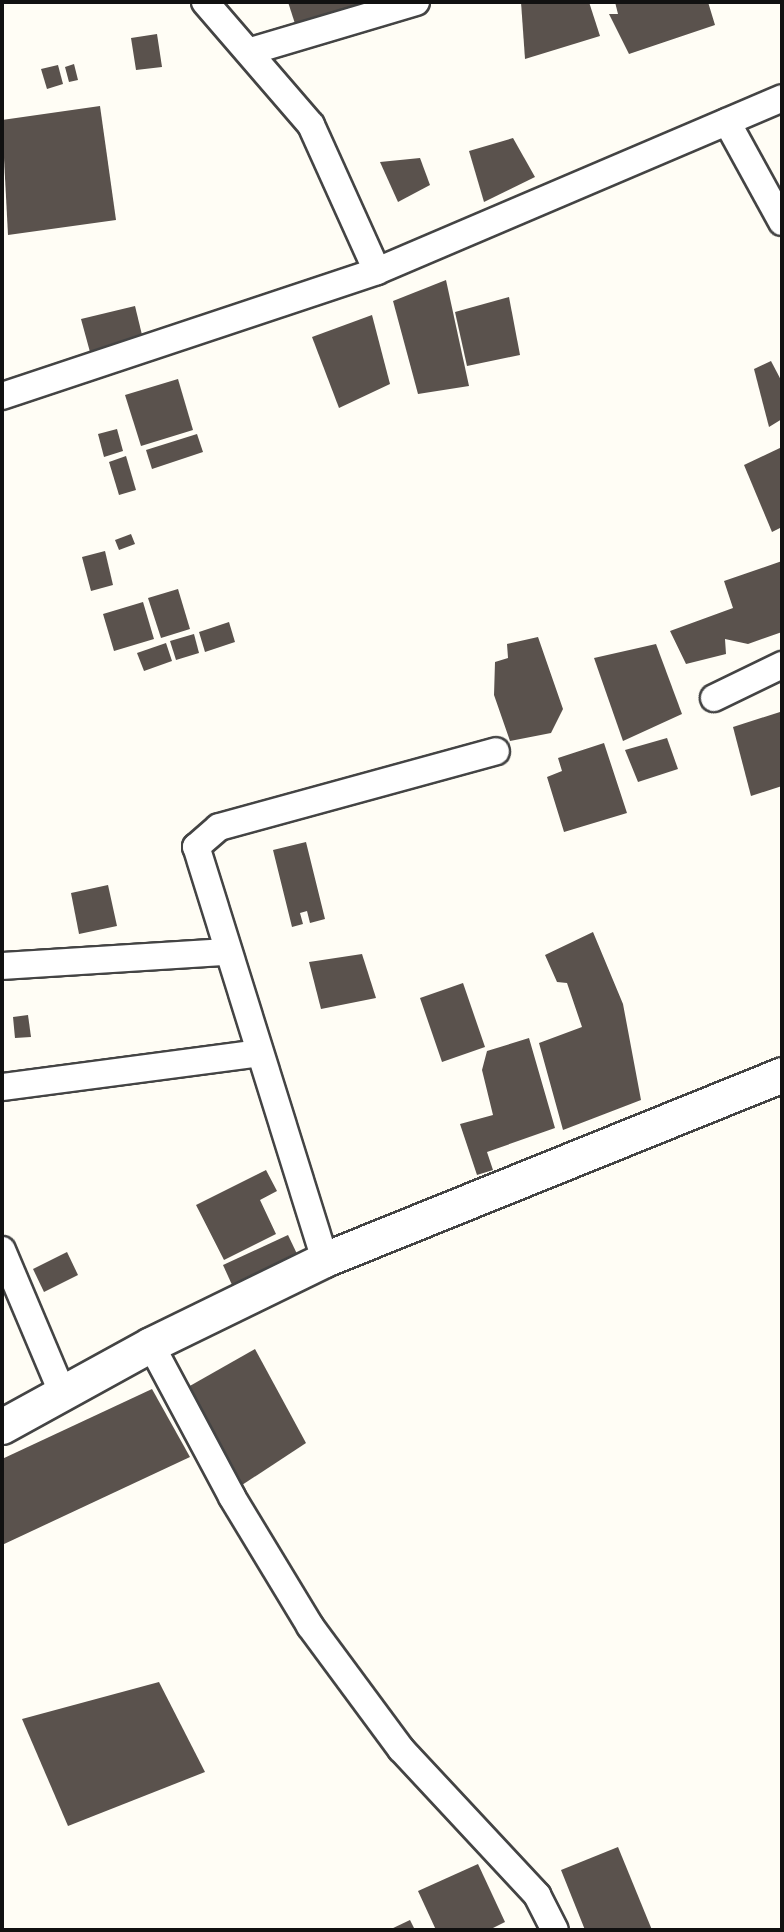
<!DOCTYPE html>
<style>
body{margin:0}
#map{position:relative;width:784px;height:1932px;overflow:hidden;background:#fffdf5;font-family:"Playfair Display",serif}
div>[style]{position:absolute}
.building>*{inset:0;background:#5a524d}
.roads{filter:drop-shadow(2px 0 #444) drop-shadow(-2px 0 #444) drop-shadow(0 2px #444) drop-shadow(0 -2px #444)}
.minor>*{height:26px;margin:-13px;padding:0 13px;transform-origin:13px;border-radius:13px;background:#fff}
.tertiary>*{height:34px;margin:-17px;padding:0 17px;transform-origin:17px;border-radius:17px;background:#fff}
span{translate:-50% -50%;white-space:nowrap;text-align:center;line-height:1.15;-webkit-text-stroke:8px #fff;paint-order:stroke}
.frame{position:absolute;inset:0;border:4px solid #111;pointer-events:none}
</style>
<div id="map">
<div class="building">
<div style="clip-path:polygon(288px 2px,376px 2px,298px 33px)"></div>
<div style="clip-path:polygon(521px 2px,589px 2px,600px 36px,525px 59px)"></div>
<div style="clip-path:polygon(615px 2px,708px 2px,715px 25px,629px 54px,609px 14px,618px 14px)"></div>
<div style="clip-path:polygon(157px 34px,162px 67px,136px 70px,131px 38px)"></div>
<div style="clip-path:polygon(74px 64px,78px 80px,69px 82px,65px 67px)"></div>
<div style="clip-path:polygon(58px 65px,63px 84px,47px 89px,41px 69px)"></div>
<div style="clip-path:polygon(100px 106px,116px 220px,8px 235px,2px 120px)"></div>
<div style="clip-path:polygon(513px 138px,535px 177px,484px 202px,469px 151px)"></div>
<div style="clip-path:polygon(420px 158px,430px 185px,398px 202px,380px 162px)"></div>
<div style="clip-path:polygon(446px 280px,469px 386px,418px 394px,393px 301px)"></div>
<div style="clip-path:polygon(509px 297px,520px 355px,467px 366px,455px 312px)"></div>
<div style="clip-path:polygon(135px 306px,143px 339px,90px 352px,81px 319px)"></div>
<div style="clip-path:polygon(372px 315px,390px 384px,339px 408px,312px 337px)"></div>
<div style="clip-path:polygon(771px 361px,782px 382px,782px 419px,769px 427px,754px 369px)"></div>
<div style="clip-path:polygon(178px 379px,193px 430px,141px 446px,125px 395px)"></div>
<div style="clip-path:polygon(117px 429px,123px 451px,104px 457px,98px 434px)"></div>
<div style="clip-path:polygon(197px 434px,203px 452px,152px 469px,146px 450px)"></div>
<div style="clip-path:polygon(782px 447px,782px 527px,772px 532px,744px 465px)"></div>
<div style="clip-path:polygon(126px 456px,136px 490px,119px 495px,109px 462px)"></div>
<div style="clip-path:polygon(131px 534px,135px 544px,119px 550px,115px 540px)"></div>
<div style="clip-path:polygon(105px 551px,113px 585px,91px 591px,82px 557px)"></div>
<div style="clip-path:polygon(782px 561px,782px 632px,748px 644px,725px 639px,726px 654px,686px 664px,670px 631px,733px 608px,724px 581px)"></div>
<div style="clip-path:polygon(178px 589px,190px 629px,161px 638px,148px 598px)"></div>
<div style="clip-path:polygon(143px 602px,154px 639px,114px 651px,103px 614px)"></div>
<div style="clip-path:polygon(229px 622px,235px 642px,205px 652px,199px 632px)"></div>
<div style="clip-path:polygon(194px 634px,199px 653px,176px 660px,170px 641px)"></div>
<div style="clip-path:polygon(538px 637px,563px 709px,551px 733px,510px 741px,494px 695px,495px 662px,508px 658px,507px 644px)"></div>
<div style="clip-path:polygon(166px 643px,172px 661px,144px 671px,137px 653px)"></div>
<div style="clip-path:polygon(656px 644px,682px 714px,623px 741px,594px 658px)"></div>
<div style="clip-path:polygon(780px 712px,782px 786px,751px 796px,733px 727px)"></div>
<div style="clip-path:polygon(667px 738px,678px 769px,638px 782px,625px 750px)"></div>
<div style="clip-path:polygon(604px 743px,627px 813px,564px 832px,547px 777px,562px 771px,558px 758px)"></div>
<div style="clip-path:polygon(306px 842px,325px 919px,310px 923px,307px 911px,300px 913px,303px 924px,292px 927px,273px 850px)"></div>
<div style="clip-path:polygon(108px 885px,117px 926px,79px 934px,71px 893px)"></div>
<div style="clip-path:polygon(593px 932px,623px 1004px,641px 1100px,563px 1130px,539px 1043px,582px 1027px,567px 983px,557px 982px,545px 955px)"></div>
<div style="clip-path:polygon(362px 954px,376px 998px,321px 1009px,309px 962px)"></div>
<div style="clip-path:polygon(463px 983px,485px 1047px,442px 1062px,420px 998px)"></div>
<div style="clip-path:polygon(28px 1015px,31px 1037px,15px 1038px,13px 1017px)"></div>
<div style="clip-path:polygon(529px 1038px,555px 1128px,487px 1152px,493px 1170px,477px 1175px,460px 1124px,493px 1115px,482px 1070px,487px 1051px)"></div>
<div style="clip-path:polygon(266px 1170px,277px 1191px,260px 1200px,276px 1234px,224px 1260px,196px 1205px)"></div>
<div style="clip-path:polygon(288px 1235px,298px 1256px,233px 1287px,223px 1265px)"></div>
<div style="clip-path:polygon(67px 1252px,78px 1275px,44px 1292px,33px 1269px)"></div>
<div style="clip-path:polygon(255px 1349px,306px 1443px,242px 1485px,188px 1387px)"></div>
<div style="clip-path:polygon(152px 1389px,190px 1457px,2px 1545px,2px 1459px)"></div>
<div style="clip-path:polygon(159px 1682px,205px 1772px,68px 1826px,22px 1719px)"></div>
<div style="clip-path:polygon(618px 1847px,652px 1930px,585px 1930px,561px 1870px)"></div>
<div style="clip-path:polygon(478px 1864px,505px 1922px,489px 1930px,436px 1930px,418px 1891px)"></div>
<div style="clip-path:polygon(410px 1920px,415px 1930px,389px 1930px)"></div>
</div>
<div class="roads">
<div class="minor">
<div style="left:205px;top:2px;width:162px;rotate:49.2deg"></div>
<div style="left:311px;top:125px;width:160px;rotate:65.7deg"></div>
<div style="left:251px;top:51px;width:172px;rotate:-16.5deg"></div>
<div style="left:727px;top:122px;width:114px;rotate:61.2deg"></div>
<div style="left:2px;top:396px;width:395px;rotate:-18.4deg"></div>
<div style="left:377px;top:271px;width:440px;rotate:-23.1deg"></div>
<div style="left:714px;top:698px;width:76px;rotate:-25.9deg"></div>
<div style="left:2px;top:966px;width:224px;rotate:-3.6deg"></div>
<div style="left:2px;top:1087px;width:259px;rotate:-7.5deg"></div>
<div style="left:2px;top:1250px;width:154px;rotate:67.1deg"></div>
<div style="left:325px;top:1260px;width:433px;rotate:-107.3deg"></div>
<div style="left:196px;top:847px;width:30px;rotate:-41deg"></div>
<div style="left:219px;top:827px;width:287px;rotate:-15.3deg"></div>
<div style="left:151px;top:1345px;width:172px;rotate:61.9deg"></div>
<div style="left:232px;top:1497px;width:151px;rotate:58.8deg"></div>
<div style="left:310px;top:1626px;width:153px;rotate:53.5deg"></div>
<div style="left:401px;top:1749px;width:200px;rotate:47deg"></div>
<div style="left:537px;top:1895px;width:39px;rotate:63deg"></div>
</div>
<div class="tertiary">
<div style="left:2px;top:1427px;width:170px;rotate:-28.8deg"></div>
<div style="left:151px;top:1345px;width:194px;rotate:-26deg"></div>
<div style="left:325px;top:1260px;width:493px;rotate:-22deg"></div>
</div>
</div>
<div class="frame"></div>
</div>
